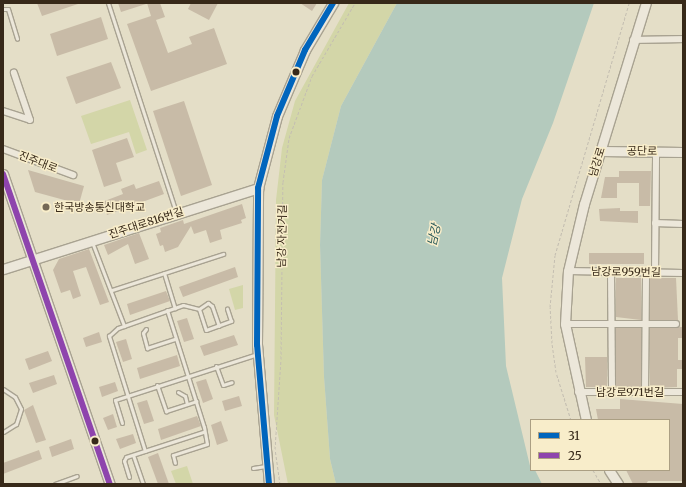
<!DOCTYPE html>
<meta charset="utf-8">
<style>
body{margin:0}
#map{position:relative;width:686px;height:487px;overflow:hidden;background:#e4dec7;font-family:Merriweather,"Noto Sans KR",serif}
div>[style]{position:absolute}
.green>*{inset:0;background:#d3d6a8}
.water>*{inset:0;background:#b4cabd}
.building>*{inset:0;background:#c8bba7}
.path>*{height:1px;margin-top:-0.5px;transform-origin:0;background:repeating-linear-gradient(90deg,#c4beb1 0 3px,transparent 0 5px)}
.roads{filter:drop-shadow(1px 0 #a8a291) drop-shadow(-1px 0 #a8a291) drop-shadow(0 1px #a8a291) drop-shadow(0 -1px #a8a291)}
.lane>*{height:3px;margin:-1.5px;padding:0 1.5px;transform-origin:1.5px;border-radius:1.5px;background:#ece7da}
.street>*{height:6px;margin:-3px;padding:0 3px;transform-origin:3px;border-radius:3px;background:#ece7da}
.secondary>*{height:9px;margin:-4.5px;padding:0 4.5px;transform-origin:4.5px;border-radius:4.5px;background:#ece7da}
.bus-1>*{height:6px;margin:-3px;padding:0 3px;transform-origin:3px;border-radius:3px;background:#0065bd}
.bus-2>*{height:6px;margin:-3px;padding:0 3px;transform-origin:3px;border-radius:3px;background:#8e44ad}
.dots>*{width:11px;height:11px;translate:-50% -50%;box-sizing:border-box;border:2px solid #f8edca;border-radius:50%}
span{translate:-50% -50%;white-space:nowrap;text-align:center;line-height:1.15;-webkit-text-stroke:3px #f8edca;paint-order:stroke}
.street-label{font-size:11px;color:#372919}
.poi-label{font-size:11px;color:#372919}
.left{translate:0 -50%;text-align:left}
.water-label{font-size:12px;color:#275858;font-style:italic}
.frame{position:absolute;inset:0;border:4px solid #372919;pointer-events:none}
.legend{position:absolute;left:530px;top:419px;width:140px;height:52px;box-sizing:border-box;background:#f8edca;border:1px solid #ab9f83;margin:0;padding:5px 7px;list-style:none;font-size:12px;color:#372919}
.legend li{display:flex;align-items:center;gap:8px;height:20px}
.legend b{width:20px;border:1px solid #ab9f83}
</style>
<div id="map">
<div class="green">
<div style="clip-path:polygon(349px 3px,397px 3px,341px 106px,322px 180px,320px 245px,324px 377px,330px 459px,336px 484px,288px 484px,274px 415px,276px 200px,282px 148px,295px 101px)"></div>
<div style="clip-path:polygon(130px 100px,147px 150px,136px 154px,129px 132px,91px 144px,81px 116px)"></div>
<div style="clip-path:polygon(243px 285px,243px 308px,235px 310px,229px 289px)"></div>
<div style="clip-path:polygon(187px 466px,193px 484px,176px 484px,171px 471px)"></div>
</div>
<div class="water">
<div style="clip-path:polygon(397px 3px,594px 3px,553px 123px,522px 199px,502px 278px,506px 366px,531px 470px,535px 470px,542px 484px,336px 484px,330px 459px,324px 377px,320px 245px,322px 180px,341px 106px)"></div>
</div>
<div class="building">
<div style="clip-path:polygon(37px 3px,78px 3px,78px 4px,42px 16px)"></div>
<div style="clip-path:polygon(118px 3px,146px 3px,146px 4px,121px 12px)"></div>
<div style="clip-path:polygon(147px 3px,160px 3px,165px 17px,156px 20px,168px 53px,192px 44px,189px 37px,214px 28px,227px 64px,151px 91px,127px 24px,151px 16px)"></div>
<div style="clip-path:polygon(191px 3px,218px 3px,209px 20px,188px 9px)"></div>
<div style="clip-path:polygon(300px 3px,317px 3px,312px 11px)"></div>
<div style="clip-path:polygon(101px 17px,108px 39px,57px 56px,50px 34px)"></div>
<div style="clip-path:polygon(111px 62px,121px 88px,76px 104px,66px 77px)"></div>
<div style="clip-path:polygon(184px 101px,212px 185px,181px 196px,153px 111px)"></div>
<div style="clip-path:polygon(127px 138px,134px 157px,116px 163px,122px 181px,104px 187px,92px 150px)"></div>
<div style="clip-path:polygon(28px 170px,84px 186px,79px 204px,35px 192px)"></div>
<div style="clip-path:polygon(619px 171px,651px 171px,650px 206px,639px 206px,639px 183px,617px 183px,617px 198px,601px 198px,605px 177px,619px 177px)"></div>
<div style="clip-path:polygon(159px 181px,164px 194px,107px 215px,102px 202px,123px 194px,121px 189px,134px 184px,136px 189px)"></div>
<div style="clip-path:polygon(242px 204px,246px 218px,241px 220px,242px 223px,220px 230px,222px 239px,210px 243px,206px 230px,194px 234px,191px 226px,178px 247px,165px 252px,163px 245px,160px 246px,156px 234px,161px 232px,160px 228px,183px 220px,184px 224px)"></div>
<div style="clip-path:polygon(620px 208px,620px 211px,638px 211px,638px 223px,600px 221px,599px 209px)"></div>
<div style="clip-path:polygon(139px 233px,149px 259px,135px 264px,128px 244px,108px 255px,104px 245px)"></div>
<div style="clip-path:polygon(89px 249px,109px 302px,100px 305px,86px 267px,73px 271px,81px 296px,73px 299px,70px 290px,61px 293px,53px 270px,59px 259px)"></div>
<div style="clip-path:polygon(589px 253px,644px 253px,644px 264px,589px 264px)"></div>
<div style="clip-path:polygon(235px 267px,238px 277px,183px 297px,179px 287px)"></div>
<div style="clip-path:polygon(616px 278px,641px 278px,641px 320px,616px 317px)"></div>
<div style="clip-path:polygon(650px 278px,676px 278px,678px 320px,650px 320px)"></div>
<div style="clip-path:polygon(166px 291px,170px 301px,130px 315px,127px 304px)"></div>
<div style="clip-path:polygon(187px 318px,194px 339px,184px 342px,177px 321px)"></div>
<div style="clip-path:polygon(683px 327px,683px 338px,678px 338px,678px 360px,683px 360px,683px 369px,677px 369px,677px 387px,650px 388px,650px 328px)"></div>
<div style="clip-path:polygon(616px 328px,641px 328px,641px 388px,616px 388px)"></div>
<div style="clip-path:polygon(99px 332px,102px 342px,86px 347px,83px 338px)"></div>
<div style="clip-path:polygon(234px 335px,238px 345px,204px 356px,200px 346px)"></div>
<div style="clip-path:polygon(126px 339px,132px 359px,123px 362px,116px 342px)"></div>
<div style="clip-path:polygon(48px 351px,52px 361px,29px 370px,25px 359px)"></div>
<div style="clip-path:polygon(177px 355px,180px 366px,140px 379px,137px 368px)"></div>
<div style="clip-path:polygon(585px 357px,607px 357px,607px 387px,586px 387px)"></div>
<div style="clip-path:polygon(54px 375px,57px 384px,33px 393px,29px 383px)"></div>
<div style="clip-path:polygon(206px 379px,213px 399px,203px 403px,196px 382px)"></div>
<div style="clip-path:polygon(115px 382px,118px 391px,102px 397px,99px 387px)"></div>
<div style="clip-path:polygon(239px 396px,242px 406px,225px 411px,222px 401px)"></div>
<div style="clip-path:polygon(620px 399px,683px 404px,683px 481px,648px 481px,646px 484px,633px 484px,626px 470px,669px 470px,669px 420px,598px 420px,596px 409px,620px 409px)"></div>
<div style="clip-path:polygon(147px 400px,154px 421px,144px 424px,137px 403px)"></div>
<div style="clip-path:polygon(33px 405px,46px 440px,36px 443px,24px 410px)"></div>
<div style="clip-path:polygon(113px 414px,117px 427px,108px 430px,103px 418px)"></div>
<div style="clip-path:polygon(197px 416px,201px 426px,161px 440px,158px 429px)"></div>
<div style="clip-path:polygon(221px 421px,228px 441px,217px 445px,211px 425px)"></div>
<div style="clip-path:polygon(133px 434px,136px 443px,120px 449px,116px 439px)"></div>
<div style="clip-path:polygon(71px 439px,74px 449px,52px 457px,49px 447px)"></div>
<div style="clip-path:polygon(39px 450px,42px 459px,3px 474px,3px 463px)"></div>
<div style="clip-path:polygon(158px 453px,169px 484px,158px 484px,148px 457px)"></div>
</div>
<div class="path">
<div style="left:571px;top:420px;width:50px;rotate:-107.4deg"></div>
<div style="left:556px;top:372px;width:29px;rotate:-98deg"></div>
<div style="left:552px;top:343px;width:36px;rotate:-93deg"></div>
<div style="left:550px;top:307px;width:52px;rotate:-84.5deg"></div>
<div style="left:555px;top:255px;width:263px;rotate:-73.6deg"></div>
<div style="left:593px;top:470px;width:16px;rotate:60deg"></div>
<div style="left:280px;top:484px;width:35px;rotate:-98deg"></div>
<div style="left:275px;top:449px;width:90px;rotate:-86.2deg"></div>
<div style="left:281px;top:359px;width:177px;rotate:-89.4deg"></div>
<div style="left:283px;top:182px;width:44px;rotate:-82.2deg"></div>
<div style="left:289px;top:138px;width:66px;rotate:-69.6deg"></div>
<div style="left:312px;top:76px;width:85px;rotate:-59.5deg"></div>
</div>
<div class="roads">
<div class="lane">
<div style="left:108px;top:3px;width:220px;rotate:72deg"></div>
<div style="left:3px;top:9px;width:5px"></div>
<div style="left:8px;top:9px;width:31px;rotate:73deg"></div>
<div style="left:92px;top:242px;width:90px;rotate:69.1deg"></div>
<div style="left:164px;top:273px;width:37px;rotate:73deg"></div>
<div style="left:112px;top:290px;width:117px;rotate:-18deg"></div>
<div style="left:199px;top:309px;width:11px;rotate:-34deg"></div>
<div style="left:208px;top:303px;width:5px;rotate:37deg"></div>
<div style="left:212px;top:306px;width:21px;rotate:71deg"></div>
<div style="left:167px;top:310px;width:123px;rotate:72.5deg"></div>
<div style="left:204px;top:427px;width:17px;rotate:80deg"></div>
<div style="left:207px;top:444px;width:36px;rotate:162deg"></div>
<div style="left:173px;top:455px;width:8px;rotate:76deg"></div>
<div style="left:146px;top:329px;width:5px;rotate:127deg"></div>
<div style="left:143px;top:333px;width:16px;rotate:75deg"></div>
<div style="left:147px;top:348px;width:29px;rotate:-18deg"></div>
<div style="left:216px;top:366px;width:20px;rotate:70deg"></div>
<div style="left:223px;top:385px;width:9px;rotate:-18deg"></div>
<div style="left:157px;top:385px;width:28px;rotate:71deg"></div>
<div style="left:166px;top:411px;width:32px;rotate:-18deg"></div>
<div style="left:3px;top:389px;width:14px;rotate:34deg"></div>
<div style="left:15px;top:397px;width:13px;rotate:63deg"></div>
<div style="left:21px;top:409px;width:16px;rotate:108deg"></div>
<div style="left:16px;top:424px;width:15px;rotate:148deg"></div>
<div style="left:178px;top:392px;width:8px;rotate:30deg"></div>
<div style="left:185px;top:396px;width:8px;rotate:76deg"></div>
<div style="left:122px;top:423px;width:24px;rotate:-107deg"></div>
<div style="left:115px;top:400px;width:149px;rotate:-17.9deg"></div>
<div style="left:145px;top:451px;width:121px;rotate:-107.4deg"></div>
<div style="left:109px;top:336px;width:12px;rotate:-42deg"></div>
<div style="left:118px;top:328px;width:69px;rotate:-19.5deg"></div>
<div style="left:183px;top:305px;width:16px;rotate:14deg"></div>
<div style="left:199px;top:309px;width:22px;rotate:72deg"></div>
<div style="left:206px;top:330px;width:27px;rotate:-20deg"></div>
<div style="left:231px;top:321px;width:13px;rotate:-108deg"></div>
<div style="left:133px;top:455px;width:31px;rotate:71deg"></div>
<div style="left:253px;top:468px;width:13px;rotate:-9deg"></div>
<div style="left:129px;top:477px;width:17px;rotate:-107deg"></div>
<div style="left:124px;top:461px;width:4px;rotate:-63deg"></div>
<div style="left:126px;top:457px;width:81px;rotate:-18deg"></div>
<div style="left:55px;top:484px;width:23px;rotate:-20deg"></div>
</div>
<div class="street">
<div style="left:633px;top:40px;width:50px;rotate:-1.1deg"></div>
<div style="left:3px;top:111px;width:28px;rotate:18deg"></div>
<div style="left:30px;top:120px;width:50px;rotate:-108.8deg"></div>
<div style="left:3px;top:149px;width:75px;rotate:20.4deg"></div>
<div style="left:655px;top:223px;width:28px;rotate:2deg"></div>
<div style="left:568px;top:271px;width:115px;rotate:1deg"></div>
<div style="left:611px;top:272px;width:120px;rotate:89.5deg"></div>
<div style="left:655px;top:273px;width:121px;rotate:-89.5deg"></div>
<div style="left:565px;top:324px;width:111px"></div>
<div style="left:578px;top:392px;width:105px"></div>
<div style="left:645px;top:392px;width:119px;rotate:-89.5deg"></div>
</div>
<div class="secondary">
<div style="left:601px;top:151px;width:82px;rotate:0.7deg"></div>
<div style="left:3px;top:174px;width:328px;rotate:71deg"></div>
<div style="left:3px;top:269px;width:268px;rotate:-17.6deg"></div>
<div style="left:586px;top:420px;width:98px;rotate:-102.3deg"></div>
<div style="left:565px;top:324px;width:53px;rotate:-86.8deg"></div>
<div style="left:568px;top:271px;width:69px;rotate:-76.6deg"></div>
<div style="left:584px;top:204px;width:210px;rotate:-72.9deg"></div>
<div style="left:609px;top:470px;width:17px;rotate:57deg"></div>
<div style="left:269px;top:484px;width:140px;rotate:-94.9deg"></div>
<div style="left:257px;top:345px;width:157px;rotate:-89.6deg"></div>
<div style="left:258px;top:188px;width:74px;rotate:-75.2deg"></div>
<div style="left:277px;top:116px;width:72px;rotate:-67deg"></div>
<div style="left:305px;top:50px;width:55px;rotate:-59.2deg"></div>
</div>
</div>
<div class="bus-1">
<div style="left:269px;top:484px;width:140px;rotate:-94.9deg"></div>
<div style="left:257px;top:345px;width:157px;rotate:-89.6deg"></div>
<div style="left:258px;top:188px;width:74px;rotate:-75.2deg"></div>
<div style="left:277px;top:116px;width:72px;rotate:-67deg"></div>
<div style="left:305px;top:50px;width:55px;rotate:-59.2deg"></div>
</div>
<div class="bus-2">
<div style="left:3px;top:174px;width:328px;rotate:71deg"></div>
</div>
<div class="dots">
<div style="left:296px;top:72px;background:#372919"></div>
<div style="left:46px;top:207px;background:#746856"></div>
<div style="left:95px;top:441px;background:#372919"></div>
</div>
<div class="street-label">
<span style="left:642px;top:151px;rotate:1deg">공단로</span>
<span style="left:38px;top:162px;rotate:21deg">진주대로</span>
<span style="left:597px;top:162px;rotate:-73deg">남강로</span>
<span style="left:146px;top:223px;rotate:-18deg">진주대로816번길</span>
<span style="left:282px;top:236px;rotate:-89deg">남강 자전거길</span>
<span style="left:626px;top:272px;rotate:1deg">남강로959번길</span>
<span style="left:630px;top:392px">남강로971번길</span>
</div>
<div class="poi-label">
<span class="left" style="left:54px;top:207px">한국방송통신대학교</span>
</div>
<div class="water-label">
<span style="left:434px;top:235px;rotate:-77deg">남강</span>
</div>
<div class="frame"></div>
<ul class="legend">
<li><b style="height:5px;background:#0065bd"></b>31</li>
<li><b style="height:5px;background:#8e44ad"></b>25</li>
</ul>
</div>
